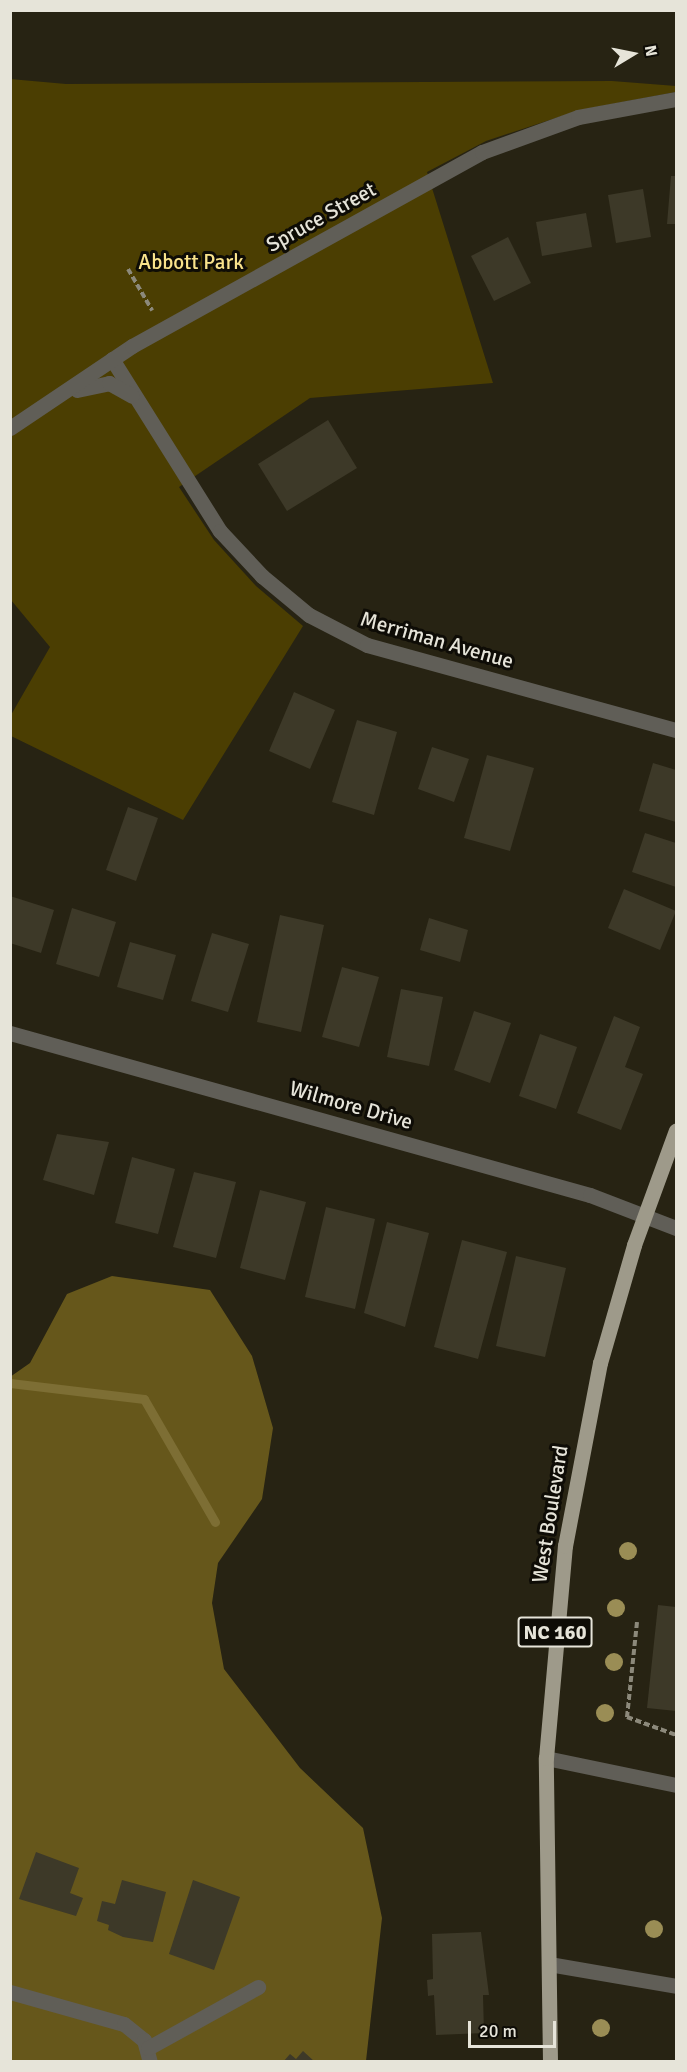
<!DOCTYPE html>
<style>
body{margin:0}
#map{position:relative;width:687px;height:2072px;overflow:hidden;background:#272313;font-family:Signika,sans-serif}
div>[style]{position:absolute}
.green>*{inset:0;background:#4b3e02}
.forest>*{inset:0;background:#66571b}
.stream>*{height:9px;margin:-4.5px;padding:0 4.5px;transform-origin:4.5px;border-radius:4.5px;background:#7d6e34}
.building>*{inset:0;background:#3d3928}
.path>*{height:4px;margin-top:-2px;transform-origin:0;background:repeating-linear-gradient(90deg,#8c897b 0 6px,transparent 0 9px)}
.minor>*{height:15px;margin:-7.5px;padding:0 7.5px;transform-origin:7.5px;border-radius:7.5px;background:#605e57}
.major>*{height:15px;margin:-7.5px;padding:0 7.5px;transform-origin:7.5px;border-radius:7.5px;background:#9e9a8a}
.trees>*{width:18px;height:18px;margin:-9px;border-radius:50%;background:#9a8d55}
span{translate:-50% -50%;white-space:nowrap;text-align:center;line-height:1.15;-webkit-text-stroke:6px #0e0c06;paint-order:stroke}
.shield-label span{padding:2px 4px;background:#0e0c06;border:2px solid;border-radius:4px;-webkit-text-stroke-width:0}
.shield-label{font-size:20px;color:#e6e4d9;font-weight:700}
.street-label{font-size:21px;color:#e6e4d9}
.park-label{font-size:21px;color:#f9e38b}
.frame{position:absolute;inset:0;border:12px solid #e6e4d9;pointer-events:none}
.north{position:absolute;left:603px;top:24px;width:60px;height:60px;-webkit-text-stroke:4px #0e0c06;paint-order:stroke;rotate:80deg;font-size:16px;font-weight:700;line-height:24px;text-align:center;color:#e6e4d9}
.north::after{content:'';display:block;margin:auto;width:21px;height:27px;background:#e6e4d9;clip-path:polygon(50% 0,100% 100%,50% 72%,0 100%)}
.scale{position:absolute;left:468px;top:2021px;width:88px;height:27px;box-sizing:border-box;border:3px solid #e6e4d9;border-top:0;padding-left:8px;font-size:18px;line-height:21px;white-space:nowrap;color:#e6e4d9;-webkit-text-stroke:4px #0e0c06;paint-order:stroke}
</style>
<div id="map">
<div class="green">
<div style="clip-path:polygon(10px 79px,66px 84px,612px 81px,676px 86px,676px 92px,580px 110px,486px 141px,427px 172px,493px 383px,310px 398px,179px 487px,214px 540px,256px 586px,303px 626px,183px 820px,11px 736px,11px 715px,50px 647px,11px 600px)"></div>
</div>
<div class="forest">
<div style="clip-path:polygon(112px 1276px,210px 1290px,252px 1356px,273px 1428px,262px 1499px,218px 1563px,212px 1603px,224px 1669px,300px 1768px,363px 1828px,382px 1918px,366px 2061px,11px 2061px,10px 1377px,30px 1363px,67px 1294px)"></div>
</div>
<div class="stream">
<div style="left:10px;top:1383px;width:135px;rotate:6.8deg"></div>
<div style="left:144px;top:1399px;width:142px;rotate:60deg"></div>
</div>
<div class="building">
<div style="clip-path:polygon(671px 176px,676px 176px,676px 224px,667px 224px)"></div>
<div style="clip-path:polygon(643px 189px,651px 237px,616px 243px,608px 195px)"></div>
<div style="clip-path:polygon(586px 213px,592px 247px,542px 256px,536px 222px)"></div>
<div style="clip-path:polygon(508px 237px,531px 283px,494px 301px,471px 256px)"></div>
<div style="clip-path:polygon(328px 420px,357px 468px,287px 511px,258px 464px)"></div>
<div style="clip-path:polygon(294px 692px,335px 710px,310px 769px,269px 751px)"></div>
<div style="clip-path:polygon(357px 720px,397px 732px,374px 815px,332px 802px)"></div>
<div style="clip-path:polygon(432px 747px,469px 759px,454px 802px,418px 789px)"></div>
<div style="clip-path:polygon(487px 755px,534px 768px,510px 851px,464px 838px)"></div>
<div style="clip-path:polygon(653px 763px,676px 770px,676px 822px,639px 811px)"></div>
<div style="clip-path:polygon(128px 807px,158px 818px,136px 881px,106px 870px)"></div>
<div style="clip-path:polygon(645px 833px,676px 843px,676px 887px,632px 872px)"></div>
<div style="clip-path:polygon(624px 889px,676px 911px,660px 950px,608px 928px)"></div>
<div style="clip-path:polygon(10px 896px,54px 910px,41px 953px,10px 943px)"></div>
<div style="clip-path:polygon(72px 908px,116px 922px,99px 977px,56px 964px)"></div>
<div style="clip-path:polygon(280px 915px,324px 925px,301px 1032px,257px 1022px)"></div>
<div style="clip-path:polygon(429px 918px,468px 930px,460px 962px,420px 950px)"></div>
<div style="clip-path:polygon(212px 933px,249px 944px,228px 1012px,191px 1001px)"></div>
<div style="clip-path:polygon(130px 942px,176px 955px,163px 1000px,117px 987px)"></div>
<div style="clip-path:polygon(342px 967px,379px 977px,359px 1047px,322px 1037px)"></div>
<div style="clip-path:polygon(401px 989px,443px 997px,429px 1066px,387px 1057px)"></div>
<div style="clip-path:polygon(474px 1011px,511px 1023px,490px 1083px,454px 1070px)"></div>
<div style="clip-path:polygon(614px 1016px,640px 1027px,625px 1067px,643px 1074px,621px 1130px,577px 1113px)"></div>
<div style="clip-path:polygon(540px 1034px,577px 1047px,556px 1109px,519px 1096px)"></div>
<div style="clip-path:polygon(57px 1134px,109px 1142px,94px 1195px,43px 1180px)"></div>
<div style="clip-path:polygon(132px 1157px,175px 1169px,158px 1234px,115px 1223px)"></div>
<div style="clip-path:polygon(194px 1172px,236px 1182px,216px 1258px,173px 1247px)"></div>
<div style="clip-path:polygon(260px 1190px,306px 1202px,285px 1280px,240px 1268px)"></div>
<div style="clip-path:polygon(326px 1207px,375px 1219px,355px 1309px,305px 1297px)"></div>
<div style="clip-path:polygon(387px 1222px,429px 1233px,405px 1327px,364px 1313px)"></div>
<div style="clip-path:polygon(462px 1240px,507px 1252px,478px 1359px,434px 1347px)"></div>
<div style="clip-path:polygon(516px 1256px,566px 1268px,545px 1357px,496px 1346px)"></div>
<div style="clip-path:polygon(658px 1605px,676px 1607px,676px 1711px,647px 1708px)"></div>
<div style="clip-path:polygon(36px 1852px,79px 1868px,70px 1893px,83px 1898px,76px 1916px,19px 1899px)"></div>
<div style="clip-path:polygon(122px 1880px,166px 1892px,153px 1942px,123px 1937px,108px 1930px,109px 1925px,97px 1921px,102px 1901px,115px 1904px)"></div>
<div style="clip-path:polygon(193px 1880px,240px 1897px,214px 1970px,169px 1954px)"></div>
<div style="clip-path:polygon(481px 1932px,489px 1995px,483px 1995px,484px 2033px,436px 2035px,434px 1995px,428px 1996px,427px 1980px,433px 1979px,432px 1934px)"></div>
<div style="clip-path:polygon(303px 2051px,315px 2062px,283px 2062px,290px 2054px,296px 2059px)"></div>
</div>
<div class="path">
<div style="left:128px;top:269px;width:48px;rotate:59.7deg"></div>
<div style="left:637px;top:1622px;width:96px;rotate:96deg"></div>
<div style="left:627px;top:1717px;width:52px;rotate:20.2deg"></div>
</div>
<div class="minor">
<div style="left:112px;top:359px;width:203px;rotate:57.9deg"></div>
<div style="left:220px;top:531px;width:62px;rotate:47deg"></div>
<div style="left:262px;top:576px;width:61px;rotate:39.7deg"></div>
<div style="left:309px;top:615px;width:65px;rotate:27.3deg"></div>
<div style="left:367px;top:645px;width:320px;rotate:15.4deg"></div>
<div style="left:77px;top:390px;width:33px;rotate:-12deg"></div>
<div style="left:109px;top:383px;width:26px;rotate:29deg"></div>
<div style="left:10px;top:428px;width:147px;rotate:-33.9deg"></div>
<div style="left:132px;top:346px;width:400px;rotate:-29deg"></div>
<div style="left:482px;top:152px;width:102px;rotate:-20deg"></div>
<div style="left:578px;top:117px;width:100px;rotate:-10.4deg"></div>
<div style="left:10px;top:1033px;width:602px;rotate:15.61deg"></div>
<div style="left:590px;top:1195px;width:92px;rotate:21deg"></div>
<div style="left:546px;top:1758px;width:133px;rotate:11.7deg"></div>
<div style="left:549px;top:1964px;width:129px;rotate:9.8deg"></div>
<div style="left:10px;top:1992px;width:118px;rotate:15.7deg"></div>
<div style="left:124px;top:2024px;width:26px;rotate:39deg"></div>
<div style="left:144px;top:2040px;width:23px;rotate:75deg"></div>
<div style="left:148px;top:2048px;width:126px;rotate:-29deg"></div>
</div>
<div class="major">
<div style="left:550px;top:2062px;width:304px;rotate:-90.8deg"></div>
<div style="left:546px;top:1758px;width:213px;rotate:-84.9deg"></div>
<div style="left:565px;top:1546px;width:186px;rotate:-79.2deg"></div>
<div style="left:600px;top:1363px;width:123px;rotate:-73.9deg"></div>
<div style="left:634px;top:1245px;width:122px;rotate:-69.9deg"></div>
</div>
<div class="trees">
<div style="left:628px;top:1551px"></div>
<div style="left:616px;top:1608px"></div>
<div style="left:614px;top:1662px"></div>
<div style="left:605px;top:1713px"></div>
<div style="left:654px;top:1929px"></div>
<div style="left:601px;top:2028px"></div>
</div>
<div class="shield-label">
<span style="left:555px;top:1632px">NC 160</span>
</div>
<div class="street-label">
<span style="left:321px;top:217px;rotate:-29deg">Spruce Street</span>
<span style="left:437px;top:640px;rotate:16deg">Merriman Avenue</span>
<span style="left:351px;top:1105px;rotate:16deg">Wilmore Drive</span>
<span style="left:550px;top:1514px;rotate:-81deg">West Boulevard</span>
</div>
<div class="park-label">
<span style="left:191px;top:262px">Abbott Park</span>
</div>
<div class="frame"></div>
<div class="north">N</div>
<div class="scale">20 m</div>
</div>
